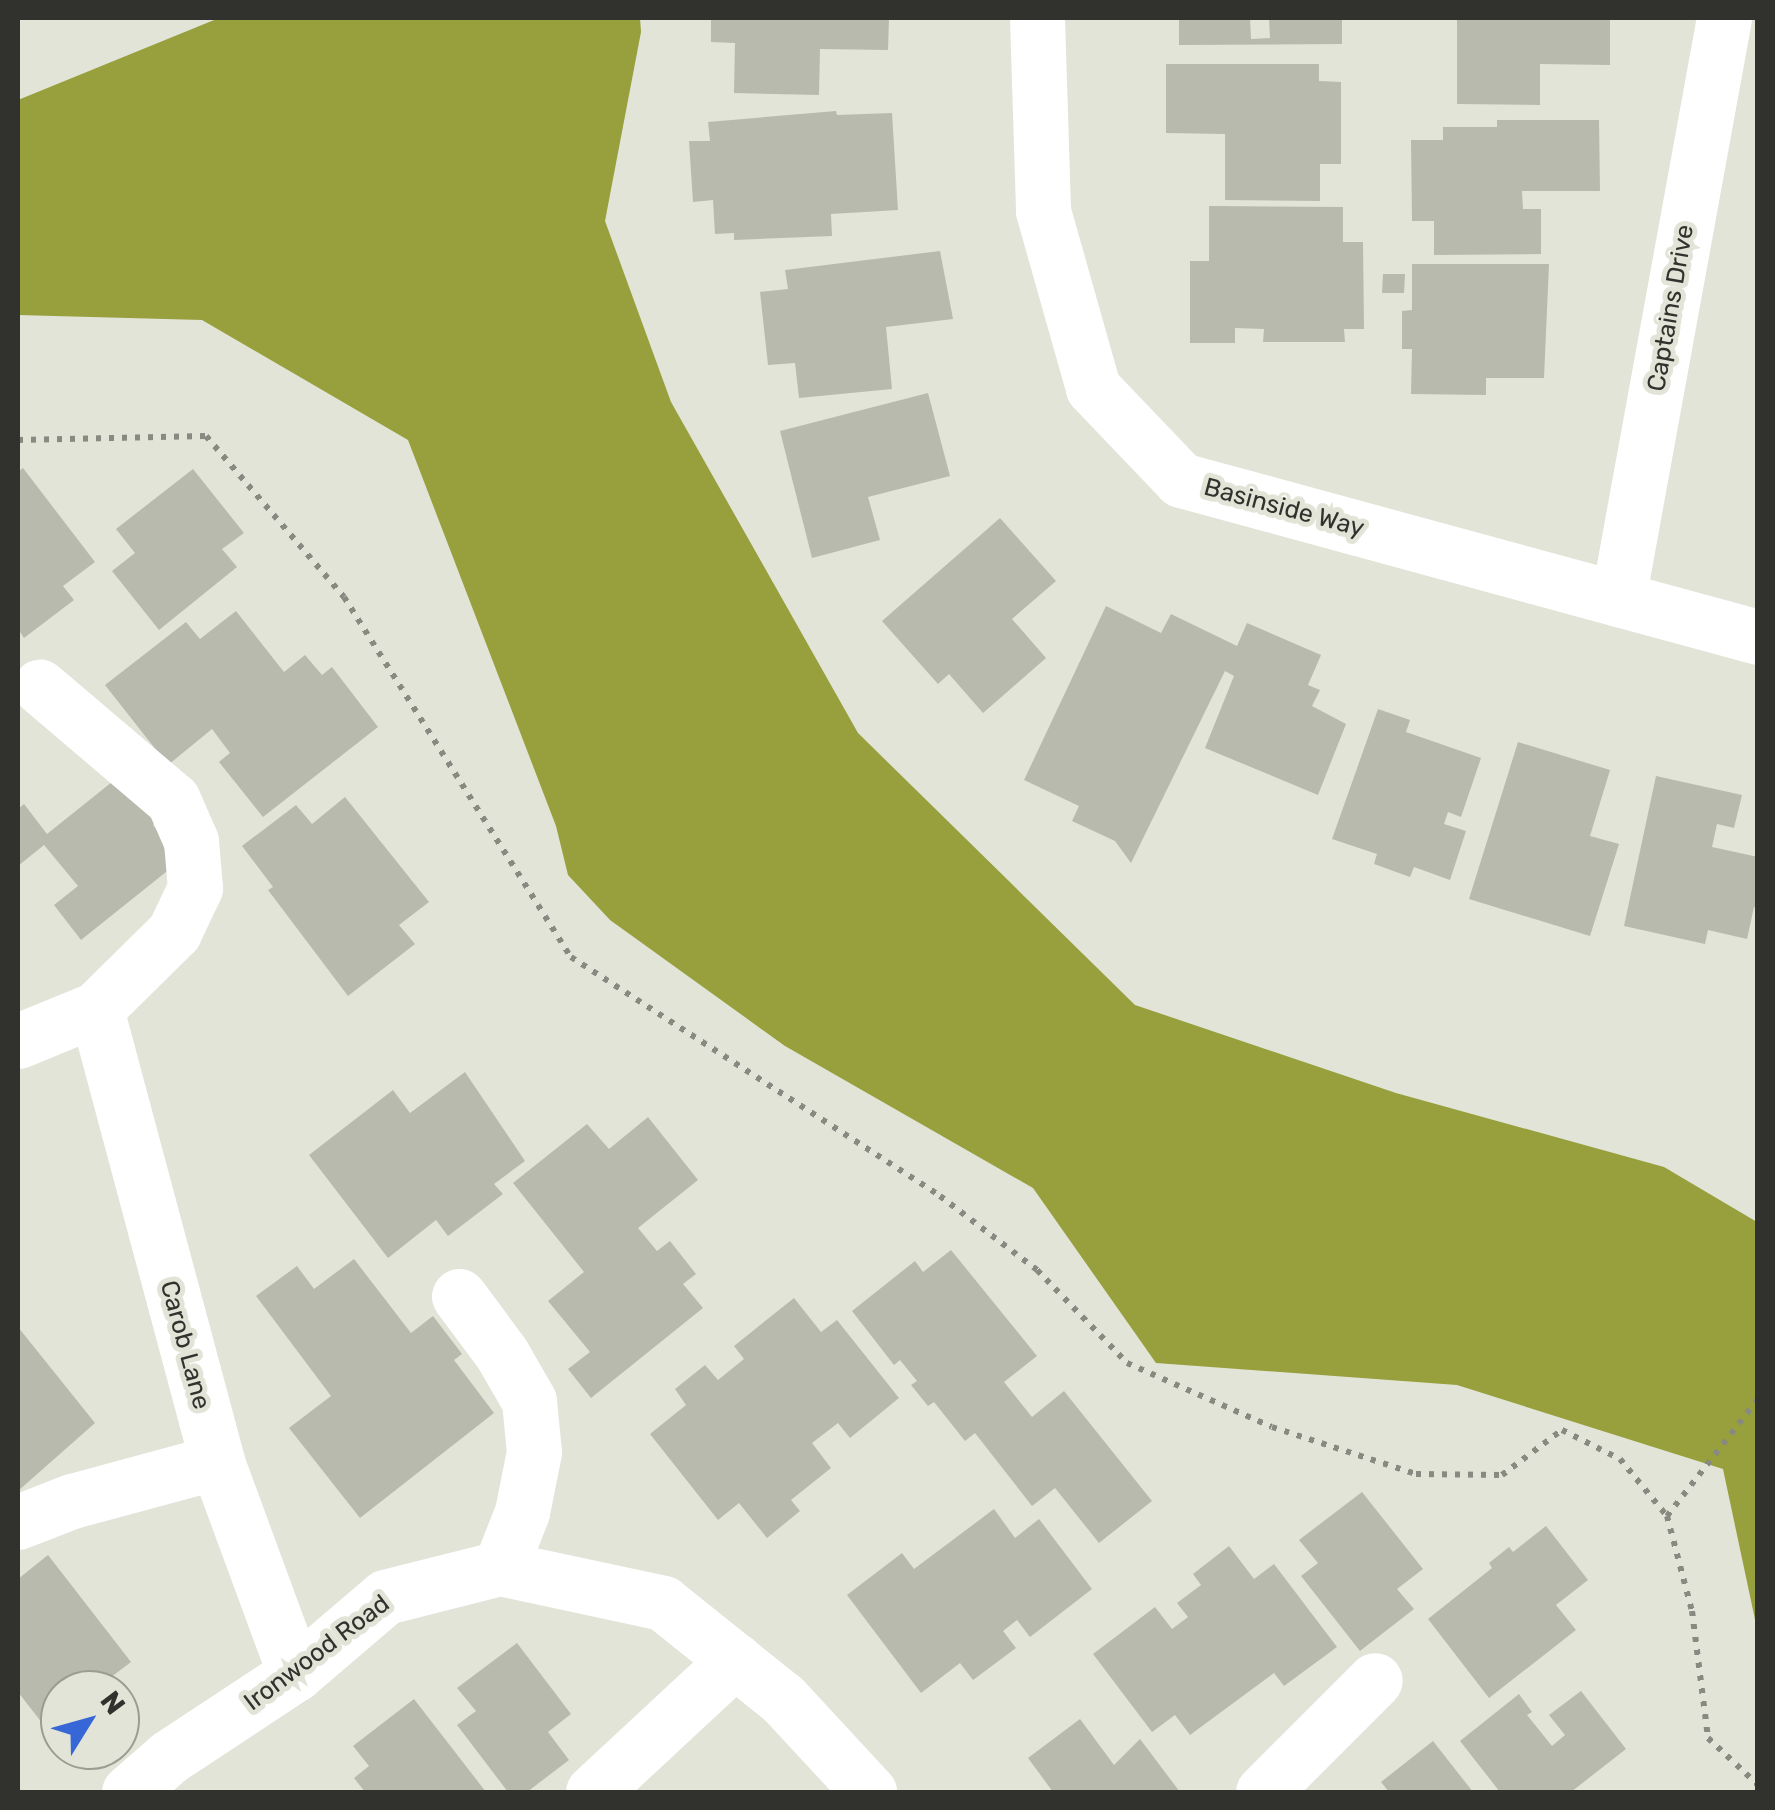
<!DOCTYPE html>
<style>
body{margin:0}
#map{position:relative;width:1775px;height:1810px;overflow:hidden;background:#e2e4d7;font-family:Rubik,sans-serif}
div>[style]{position:absolute}
.water>*{inset:0;background:#97a03d}
.building>*{inset:0;background:#b8baae}
.path>*{height:6px;margin-top:-3px;transform-origin:0;background:repeating-linear-gradient(90deg,#888a81 0 5px,transparent 0 13px)}
.street>*{height:55px;margin:-27.5px;padding:0 27.5px;transform-origin:27.5px;border-radius:27.5px;background:#fff}
span{translate:-50% -50%;white-space:nowrap;text-align:center;line-height:1.15;-webkit-text-stroke:10px #e2e4d7;paint-order:stroke}
.street-label{font-size:25px;color:#31322d}
.frame{position:absolute;inset:0;border:20px solid #31322d;pointer-events:none}
.north{position:absolute;left:40px;top:1670px;width:100px;height:100px;box-sizing:border-box;background:#e2e4d7;border:2px solid #9b9d93;border-radius:50%;rotate:53deg;font-size:28px;font-weight:700;line-height:40px;text-align:center;color:#31322d}
.north::after{content:'';display:block;margin:auto;width:35px;height:45px;background:#3767d6;clip-path:polygon(50% 0,100% 100%,50% 72%,0 100%)}
</style>
<div id="map">
<div class="water">
<div style="clip-path:polygon(219px 18px,640px 18px,641px 32px,605px 221px,671px 402px,858px 733px,1135px 1005px,1396px 1093px,1664px 1167px,1757px 1222px,1757px 1629px,1723px 1469px,1457px 1385px,1156px 1363px,1033px 1188px,785px 1046px,610px 920px,568px 875px,556px 826px,408px 440px,202px 320px,18px 315px,18px 100px)"></div>
</div>
<div class="building">
<div style="clip-path:polygon(711px 18px,889px 18px,888px 50px,820px 49px,819px 95px,734px 93px,735px 43px,711px 42px)"></div>
<div style="clip-path:polygon(1179px 18px,1250px 18px,1251px 39px,1270px 38px,1269px 18px,1342px 18px,1342px 44px,1179px 45px)"></div>
<div style="clip-path:polygon(1457px 18px,1610px 18px,1610px 65px,1540px 64px,1540px 105px,1457px 104px)"></div>
<div style="clip-path:polygon(1166px 64px,1319px 64px,1319px 81px,1341px 82px,1341px 164px,1320px 164px,1320px 201px,1225px 200px,1225px 134px,1166px 133px)"></div>
<div style="clip-path:polygon(836px 111px,837px 115px,892px 113px,898px 210px,831px 214px,832px 236px,734px 240px,734px 233px,715px 234px,713px 200px,693px 202px,689px 141px,710px 141px,708px 122px)"></div>
<div style="clip-path:polygon(1497px 120px,1599px 120px,1600px 191px,1522px 191px,1523px 209px,1541px 209px,1541px 254px,1434px 255px,1434px 221px,1412px 221px,1411px 140px,1443px 140px,1443px 127px,1497px 127px)"></div>
<div style="clip-path:polygon(1209px 206px,1343px 207px,1343px 242px,1363px 242px,1364px 329px,1344px 329px,1345px 342px,1263px 342px,1264px 329px,1235px 328px,1235px 343px,1190px 343px,1190px 261px,1209px 261px)"></div>
<div style="clip-path:polygon(940px 251px,953px 319px,886px 327px,892px 389px,799px 398px,795px 363px,768px 365px,760px 292px,788px 289px,785px 270px)"></div>
<div style="clip-path:polygon(1412px 264px,1549px 264px,1544px 378px,1486px 378px,1486px 395px,1411px 394px,1412px 349px,1402px 349px,1402px 311px,1412px 310px)"></div>
<div style="clip-path:polygon(1383px 274px,1405px 274px,1404px 293px,1382px 293px)"></div>
<div style="clip-path:polygon(928px 393px,950px 476px,868px 497px,880px 540px,812px 558px,780px 431px)"></div>
<div style="clip-path:polygon(23px 468px,95px 562px,63px 586px,74px 600px,24px 638px,18px 629px,18px 472px)"></div>
<div style="clip-path:polygon(193px 469px,244px 533px,222px 549px,237px 567px,159px 630px,112px 571px,135px 553px,116px 529px)"></div>
<div style="clip-path:polygon(1000px 518px,1056px 581px,1012px 619px,1046px 658px,983px 713px,949px 674px,938px 684px,882px 621px)"></div>
<div style="clip-path:polygon(1106px 606px,1161px 633px,1171px 614px,1237px 646px,1247px 623px,1321px 655px,1308px 685px,1320px 690px,1312px 706px,1346px 724px,1318px 795px,1205px 748px,1234px 676px,1225px 671px,1131px 863px,1115px 841px,1072px 821px,1079px 806px,1024px 780px)"></div>
<div style="clip-path:polygon(236px 611px,284px 672px,305px 655px,322px 675px,332px 667px,378px 727px,263px 817px,219px 762px,230px 753px,212px 729px,168px 765px,105px 685px,186px 622px,200px 639px)"></div>
<div style="clip-path:polygon(1378px 709px,1410px 720px,1406px 732px,1481px 758px,1461px 817px,1448px 812px,1444px 824px,1466px 831px,1450px 880px,1414px 867px,1410px 877px,1374px 864px,1377px 854px,1332px 839px)"></div>
<div style="clip-path:polygon(1518px 742px,1610px 770px,1590px 836px,1619px 844px,1590px 936px,1469px 899px)"></div>
<div style="clip-path:polygon(127px 770px,163px 816px,153px 825px,181px 860px,81px 940px,54px 905px,78px 886px,44px 845px,18px 866px,18px 809px,24px 804px,47px 834px)"></div>
<div style="clip-path:polygon(1656px 776px,1742px 795px,1734px 828px,1717px 824px,1712px 847px,1758px 857px,1758px 908px,1754px 907px,1747px 939px,1708px 930px,1705px 944px,1624px 926px)"></div>
<div style="clip-path:polygon(345px 797px,429px 902px,399px 925px,415px 944px,348px 996px,268px 890px,273px 887px,242px 846px,296px 805px,312px 824px)"></div>
<div style="clip-path:polygon(465px 1072px,525px 1161px,494px 1184px,503px 1194px,448px 1236px,436px 1220px,388px 1258px,309px 1155px,393px 1090px,410px 1113px)"></div>
<div style="clip-path:polygon(648px 1117px,698px 1180px,638px 1228px,657px 1251px,670px 1241px,696px 1274px,683px 1284px,703px 1308px,591px 1398px,568px 1369px,590px 1352px,548px 1301px,584px 1272px,513px 1183px,587px 1124px,609px 1149px)"></div>
<div style="clip-path:polygon(951px 1250px,1037px 1356px,1004px 1382px,1032px 1417px,1064px 1391px,1152px 1501px,1099px 1543px,1055px 1488px,1032px 1506px,975px 1433px,965px 1441px,934px 1402px,928px 1406px,911px 1385px,917px 1381px,900px 1360px,894px 1365px,852px 1311px,915px 1261px,923px 1272px)"></div>
<div style="clip-path:polygon(354px 1259px,411px 1333px,433px 1316px,462px 1354px,454px 1360px,494px 1413px,360px 1518px,289px 1428px,331px 1396px,256px 1296px,297px 1266px,314px 1289px)"></div>
<div style="clip-path:polygon(794px 1298px,821px 1332px,837px 1320px,899px 1398px,850px 1438px,838px 1423px,812px 1443px,831px 1468px,791px 1500px,800px 1511px,767px 1538px,739px 1503px,718px 1520px,650px 1434px,686px 1405px,675px 1389px,705px 1365px,718px 1380px,744px 1359px,734px 1346px)"></div>
<div style="clip-path:polygon(18px 1327px,95px 1423px,18px 1491px)"></div>
<div style="clip-path:polygon(1362px 1492px,1423px 1569px,1397px 1589px,1414px 1609px,1360px 1651px,1301px 1576px,1318px 1563px,1299px 1540px)"></div>
<div style="clip-path:polygon(994px 1509px,1015px 1538px,1039px 1519px,1092px 1589px,1030px 1637px,1017px 1620px,1003px 1631px,1016px 1648px,973px 1680px,960px 1663px,921px 1693px,847px 1595px,902px 1553px,914px 1569px)"></div>
<div style="clip-path:polygon(1546px 1526px,1588px 1580px,1556px 1605px,1576px 1630px,1489px 1698px,1428px 1619px,1492px 1568px,1489px 1563px,1509px 1547px,1513px 1552px)"></div>
<div style="clip-path:polygon(1229px 1546px,1254px 1579px,1274px 1564px,1337px 1647px,1284px 1686px,1274px 1673px,1190px 1735px,1175px 1715px,1152px 1732px,1093px 1654px,1155px 1607px,1172px 1629px,1188px 1617px,1177px 1603px,1201px 1585px,1193px 1574px)"></div>
<div style="clip-path:polygon(48px 1555px,131px 1662px,94px 1690px,60px 1690px,60px 1717px,46px 1728px,18px 1692px,18px 1579px)"></div>
<div style="clip-path:polygon(517px 1643px,571px 1714px,548px 1732px,569px 1760px,527px 1792px,508px 1792px,457px 1725px,476px 1711px,457px 1688px)"></div>
<div style="clip-path:polygon(1581px 1691px,1626px 1749px,1571px 1792px,1500px 1792px,1460px 1741px,1519px 1694px,1532px 1712px,1527px 1715px,1552px 1746px,1565px 1735px,1549px 1715px)"></div>
<div style="clip-path:polygon(414px 1699px,486px 1792px,365px 1792px,354px 1778px,369px 1766px,353px 1746px)"></div>
<div style="clip-path:polygon(1080px 1719px,1114px 1765px,1140px 1739px,1180px 1792px,1053px 1792px,1028px 1758px)"></div>
<div style="clip-path:polygon(1433px 1741px,1473px 1792px,1389px 1792px,1381px 1782px)"></div>
</div>
<div class="path">
<div style="left:18px;top:440px;width:188px;rotate:-1.2deg"></div>
<div style="left:206px;top:436px;width:212px;rotate:49.4deg"></div>
<div style="left:344px;top:597px;width:426px;rotate:57.8deg"></div>
<div style="left:571px;top:957px;width:440px;rotate:32.9deg"></div>
<div style="left:940px;top:1196px;width:122px;rotate:37.3deg"></div>
<div style="left:1037px;top:1270px;width:129px;rotate:45.9deg"></div>
<div style="left:1127px;top:1363px;width:158px;rotate:23.8deg"></div>
<div style="left:1272px;top:1427px;width:151px;rotate:18.1deg"></div>
<div style="left:1416px;top:1474px;width:86px;rotate:0.7deg"></div>
<div style="left:1502px;top:1475px;width:75px;rotate:-36.9deg"></div>
<div style="left:1562px;top:1430px;width:65px;rotate:26.6deg"></div>
<div style="left:1620px;top:1459px;width:74px;rotate:50.5deg"></div>
<div style="left:1667px;top:1516px;width:98px;rotate:75.3deg"></div>
<div style="left:1692px;top:1611px;width:128px;rotate:82.8deg"></div>
<div style="left:1708px;top:1738px;width:69px;rotate:43.2deg"></div>
<div style="left:1667px;top:1516px;width:148px;rotate:-52.1deg"></div>
</div>
<div class="street">
<div style="left:1037px;top:18px;width:193px;rotate:88.2deg"></div>
<div style="left:1043px;top:211px;width:184px;rotate:74.2deg"></div>
<div style="left:1093px;top:388px;width:127px;rotate:46.3deg"></div>
<div style="left:1181px;top:480px;width:598px;rotate:15.22deg"></div>
<div style="left:1618px;top:599px;width:591px;rotate:-79.66deg"></div>
<div style="left:96px;top:1009px;width:469px;rotate:75deg"></div>
<div style="left:217px;top:1462px;width:226px;rotate:69.8deg"></div>
<div style="left:18px;top:1041px;width:84px;rotate:-22.3deg"></div>
<div style="left:96px;top:1009px;width:110px;rotate:-44.6deg"></div>
<div style="left:174px;top:932px;width:49px;rotate:-64.5deg"></div>
<div style="left:195px;top:888px;width:47px;rotate:-94.9deg"></div>
<div style="left:191px;top:841px;width:45px;rotate:-113.7deg"></div>
<div style="left:173px;top:800px;width:175px;rotate:-139.6deg"></div>
<div style="left:459px;top:1296px;width:72px;rotate:53.4deg"></div>
<div style="left:502px;top:1354px;width:54px;rotate:60.1deg"></div>
<div style="left:529px;top:1401px;width:51px;rotate:84.4deg"></div>
<div style="left:534px;top:1452px;width:61px;rotate:101.3deg"></div>
<div style="left:522px;top:1512px;width:60px;rotate:111.4deg"></div>
<div style="left:18px;top:1522px;width:58px;rotate:-21.3deg"></div>
<div style="left:72px;top:1501px;width:150px;rotate:-15.1deg"></div>
<div style="left:129px;top:1792px;width:53px;rotate:-41.2deg"></div>
<div style="left:169px;top:1757px;width:151px;rotate:-33.4deg"></div>
<div style="left:295px;top:1674px;width:118px;rotate:-40.5deg"></div>
<div style="left:385px;top:1597px;width:119px;rotate:-14.2deg"></div>
<div style="left:500px;top:1568px;width:167px;rotate:12.1deg"></div>
<div style="left:663px;top:1603px;width:154px;rotate:38.7deg"></div>
<div style="left:783px;top:1699px;width:127px;rotate:47.2deg"></div>
<div style="left:593px;top:1792px;width:194px;rotate:-42.9deg"></div>
<div style="left:1263px;top:1792px;width:158px;rotate:-45deg"></div>
</div>
<div class="street-label">
<span style="left:1671px;top:308px;rotate:-80deg">Captains Drive</span>
<span style="left:1284px;top:508px;rotate:15deg">Basinside Way</span>
<span style="left:185px;top:1345px;rotate:75deg">Carob Lane</span>
<span style="left:317px;top:1653px;rotate:-37deg">Ironwood Road</span>
</div>
<div class="frame"></div>
<div class="north">N</div>
</div>
